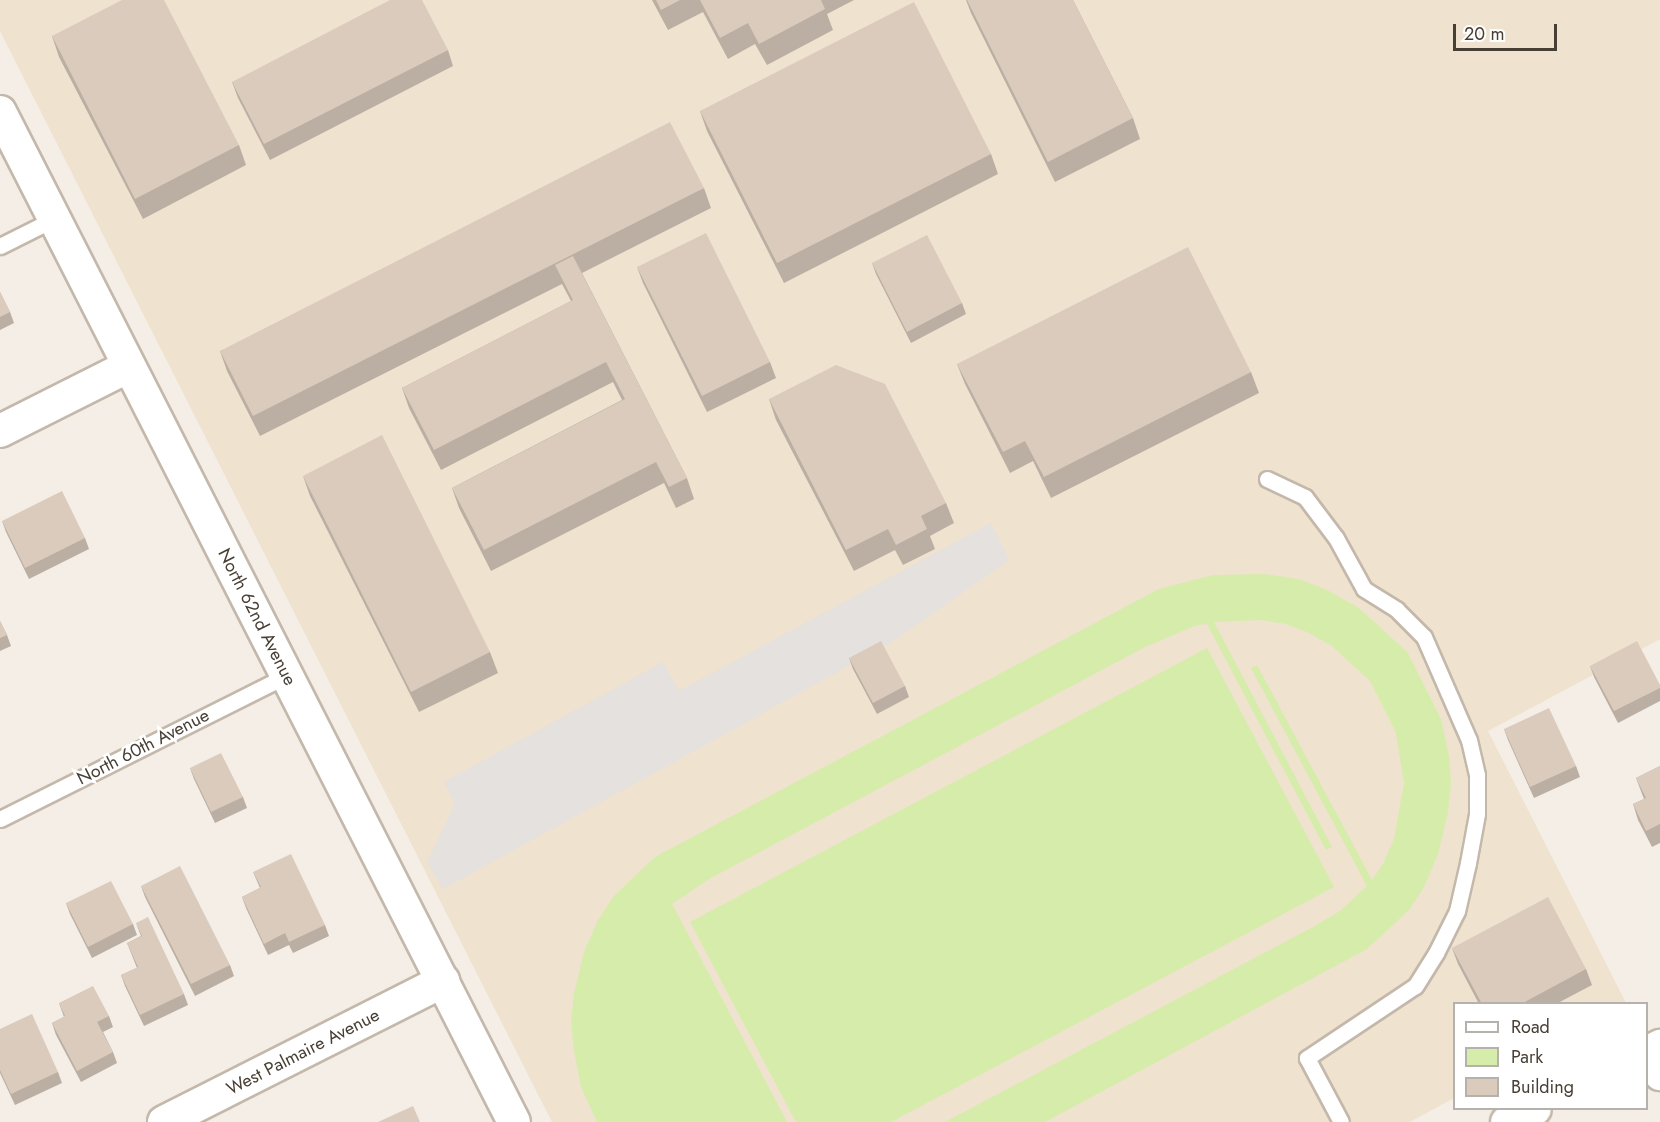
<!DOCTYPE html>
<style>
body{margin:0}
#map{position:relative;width:1660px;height:1122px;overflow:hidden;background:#f4eee6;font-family:Jost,sans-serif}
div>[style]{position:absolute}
.education>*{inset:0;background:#efe2ce}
.green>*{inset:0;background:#d6ecab}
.parking>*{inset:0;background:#e5e1de}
.roads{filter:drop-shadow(2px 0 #c3b8aa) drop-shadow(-2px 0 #c3b8aa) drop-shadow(0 2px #c3b8aa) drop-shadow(0 -2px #c3b8aa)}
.service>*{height:15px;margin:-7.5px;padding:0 7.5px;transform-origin:7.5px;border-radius:7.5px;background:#fff}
.minor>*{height:32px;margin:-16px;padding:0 16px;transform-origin:16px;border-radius:16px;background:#fff}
.tertiary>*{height:33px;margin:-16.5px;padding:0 16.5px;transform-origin:16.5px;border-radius:16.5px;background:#fff}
.wall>*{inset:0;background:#bbafa3}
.building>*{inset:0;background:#dacbbd}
span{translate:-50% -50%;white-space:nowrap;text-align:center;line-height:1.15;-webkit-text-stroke:5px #fff;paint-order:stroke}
.street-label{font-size:18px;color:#473e34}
.legend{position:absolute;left:1453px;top:1002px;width:195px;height:108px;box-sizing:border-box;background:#fff;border:2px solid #b5b2ae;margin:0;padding:8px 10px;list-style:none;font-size:18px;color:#473e34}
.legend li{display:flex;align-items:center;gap:12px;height:30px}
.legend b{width:30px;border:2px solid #b5b2ae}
.scale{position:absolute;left:1453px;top:24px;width:104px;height:27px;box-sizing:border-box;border:3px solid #473e34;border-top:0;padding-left:8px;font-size:18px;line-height:21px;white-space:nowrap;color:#473e34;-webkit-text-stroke:4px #fff;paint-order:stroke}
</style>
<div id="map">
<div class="education">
<div style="clip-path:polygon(0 0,1660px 0,1660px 639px,1488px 731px,1626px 1003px,1454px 1004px,1454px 1098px,1410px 1122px,552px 1122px,0 31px)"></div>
</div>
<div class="green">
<div style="clip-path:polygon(1265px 574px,1299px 579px,1327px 590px,1359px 608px,1408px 653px,1441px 719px,1449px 756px,1451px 783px,1448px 812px,1438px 854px,1424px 887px,1409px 910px,1367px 949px,1045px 1122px,945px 1122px,1313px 927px,1340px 911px,1367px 886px,1251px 668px,1257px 665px,1372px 880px,1383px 864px,1394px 839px,1404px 783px,1396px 733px,1370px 681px,1332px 646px,1307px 632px,1286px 624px,1261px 620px,1214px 622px,1332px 847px,1326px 850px,1207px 624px,1197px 625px,1145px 647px,709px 879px,672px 904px,787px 1122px,597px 1122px,581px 1087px,574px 1051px,571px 1023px,574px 994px,584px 952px,598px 920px,614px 896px,655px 857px,1159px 589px,1213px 575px)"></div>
<div style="clip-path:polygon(1207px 648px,1334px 887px,891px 1122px,796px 1122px,690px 922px)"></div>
</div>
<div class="parking">
<div style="clip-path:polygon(991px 523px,1009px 560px,892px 642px,443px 889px,427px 862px,455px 804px,444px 782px,663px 662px,679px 691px)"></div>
</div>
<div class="roads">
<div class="service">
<div style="left:0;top:246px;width:60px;rotate:-26.6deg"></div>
<div style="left:1267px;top:479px;width:42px;rotate:25.3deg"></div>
<div style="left:1305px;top:497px;width:51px;rotate:52.9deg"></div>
<div style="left:1336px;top:538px;width:58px;rotate:61.2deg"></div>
<div style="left:1364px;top:589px;width:39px;rotate:32deg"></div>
<div style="left:1397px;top:610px;width:38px;rotate:45deg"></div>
<div style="left:1424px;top:637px;width:112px;rotate:66.4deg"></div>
<div style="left:1469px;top:740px;width:36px;rotate:77deg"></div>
<div style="left:1477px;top:775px;width:39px;rotate:90deg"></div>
<div style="left:1477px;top:814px;width:50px;rotate:100.4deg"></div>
<div style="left:1468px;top:863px;width:49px;rotate:102.9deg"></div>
<div style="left:1457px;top:911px;width:47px;rotate:116.6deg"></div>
<div style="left:1436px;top:953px;width:39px;rotate:122deg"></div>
<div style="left:1415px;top:986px;width:130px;rotate:146.3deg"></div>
<div style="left:1307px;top:1058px;width:72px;rotate:62deg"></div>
<div style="left:0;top:819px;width:321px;rotate:-26.6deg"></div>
</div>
<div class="minor">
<div style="left:0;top:112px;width:1133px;rotate:63.03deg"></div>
<div style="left:0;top:431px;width:144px;rotate:-26.7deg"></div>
<div style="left:1649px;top:1052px;width:25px;rotate:63deg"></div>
<div style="left:164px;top:1122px;width:313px;rotate:-26.8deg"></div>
</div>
<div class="tertiary">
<div style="left:1646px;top:1053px;width:16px;rotate:-27deg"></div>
<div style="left:1507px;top:1122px;width:30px;rotate:-27deg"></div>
</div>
</div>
<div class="wall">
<div style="clip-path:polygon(652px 0,854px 0,827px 14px,833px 30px,767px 65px,755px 44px,728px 59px,703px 12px,668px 30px)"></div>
<div style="clip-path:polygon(966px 0,1073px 0,1133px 118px,1140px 139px,1055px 182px,971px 13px)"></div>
<div style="clip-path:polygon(52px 36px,239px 145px,246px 165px,143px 219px,59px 57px)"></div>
<div style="clip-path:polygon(448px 50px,453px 66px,270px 160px,238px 98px,232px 82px)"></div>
<div style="clip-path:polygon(700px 111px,991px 154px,998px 174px,784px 283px,707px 131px)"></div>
<div style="clip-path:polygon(704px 188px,711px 208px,582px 273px,687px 478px,694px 499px,676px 508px,664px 483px,491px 571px,459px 508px,452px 488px,622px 400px,613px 382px,441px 470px,409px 408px,402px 388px,571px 301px,562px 284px,260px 436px,227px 371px,220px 351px)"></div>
<div style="clip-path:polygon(872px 263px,962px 303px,966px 314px,911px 343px,876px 274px)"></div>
<div style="clip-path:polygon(637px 267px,770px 362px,776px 378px,707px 412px,643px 283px)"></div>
<div style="clip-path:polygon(0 292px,10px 312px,14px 323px,0 330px)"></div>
<div style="clip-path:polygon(957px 364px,1251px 372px,1259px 393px,1051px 498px,1033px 461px,1010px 473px,965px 384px)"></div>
<div style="clip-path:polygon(769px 399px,946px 503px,954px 523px,930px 536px,935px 549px,903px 565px,895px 550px,854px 571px,776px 420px)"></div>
<div style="clip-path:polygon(303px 476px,490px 652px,498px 673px,419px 712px,310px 496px)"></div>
<div style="clip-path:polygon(2px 521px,85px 538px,89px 549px,29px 579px,6px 532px)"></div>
<div style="clip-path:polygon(0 621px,7px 635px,11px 646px,0 651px)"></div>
<div style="clip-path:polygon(849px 658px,905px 686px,909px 697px,877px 714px,853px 669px)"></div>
<div style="clip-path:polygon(1590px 666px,1660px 685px,1660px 701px,1618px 723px,1594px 677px)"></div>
<div style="clip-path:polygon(1504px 729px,1576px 766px,1580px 777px,1534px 798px,1508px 740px)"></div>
<div style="clip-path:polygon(1660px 766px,1660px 843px,1652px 847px,1638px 820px,1633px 804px,1644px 799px,1636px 778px)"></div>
<div style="clip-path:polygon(190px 768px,243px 797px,247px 808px,215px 823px,194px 779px)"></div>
<div style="clip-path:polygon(253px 872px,325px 925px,329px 936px,293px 953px,289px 945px,268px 955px,246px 908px,242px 897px,260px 888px)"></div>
<div style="clip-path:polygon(141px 886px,230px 965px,234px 976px,195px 996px,145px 897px)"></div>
<div style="clip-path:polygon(66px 903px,133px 924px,137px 935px,92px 958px,70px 914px)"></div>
<div style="clip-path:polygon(136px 923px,184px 994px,188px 1005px,144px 1026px,125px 986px,121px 975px,137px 968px,127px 943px,141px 936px)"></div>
<div style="clip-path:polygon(1452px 948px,1586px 969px,1592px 985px,1556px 1004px,1479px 1004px,1458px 964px)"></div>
<div style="clip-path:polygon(59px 1003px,109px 1016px,113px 1027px,103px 1032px,113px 1052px,117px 1063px,81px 1082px,56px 1035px,52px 1023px,64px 1017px)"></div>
<div style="clip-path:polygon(0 1029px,58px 1072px,62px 1083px,15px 1105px,0 1073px)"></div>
</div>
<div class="building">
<div style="clip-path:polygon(122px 0,164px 0,239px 145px,135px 199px,52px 36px)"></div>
<div style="clip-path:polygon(390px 0,422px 0,448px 50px,264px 144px,232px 82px)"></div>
<div style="clip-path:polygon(656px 0,680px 0,661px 10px)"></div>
<div style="clip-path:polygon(700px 0,821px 0,825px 9px,759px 44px,748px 23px,720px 38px)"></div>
<div style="clip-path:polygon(967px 0,1073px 0,1133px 118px,1048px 162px)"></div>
<div style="clip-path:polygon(914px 2px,991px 154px,777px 263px,700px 111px)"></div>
<div style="clip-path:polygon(670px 122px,704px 188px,253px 416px,220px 351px)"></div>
<div style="clip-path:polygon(706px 233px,770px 362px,702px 396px,637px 267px)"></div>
<div style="clip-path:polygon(927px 235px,962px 303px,907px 332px,872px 263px)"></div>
<div style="clip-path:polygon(1188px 247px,1251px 372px,1044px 477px,1025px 441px,1003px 452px,957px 364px)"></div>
<div style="clip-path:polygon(573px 256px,687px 478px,669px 487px,656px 462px,484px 550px,452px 488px,625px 399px,606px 362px,434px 450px,402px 388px,573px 300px,555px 265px)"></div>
<div style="clip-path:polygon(0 292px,10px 312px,0 317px)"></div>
<div style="clip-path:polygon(836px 365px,885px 384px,946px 503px,921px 516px,927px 529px,896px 545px,888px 529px,846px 550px,769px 399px)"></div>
<div style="clip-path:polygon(382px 435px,490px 652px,411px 692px,303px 476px)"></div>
<div style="clip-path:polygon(62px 491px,85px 538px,25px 568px,2px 521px)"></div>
<div style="clip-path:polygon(0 621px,7px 635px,0 638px)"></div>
<div style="clip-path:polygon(881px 641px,905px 686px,873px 703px,849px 658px)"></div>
<div style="clip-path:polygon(1637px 641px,1660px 685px,1660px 688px,1614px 711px,1590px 666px)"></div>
<div style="clip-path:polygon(1549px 708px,1576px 766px,1530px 787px,1504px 729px)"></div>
<div style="clip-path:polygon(221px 753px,243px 797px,211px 812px,190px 768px)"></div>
<div style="clip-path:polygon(1660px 766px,1660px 824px,1646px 831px,1633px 804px,1646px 798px,1636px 778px)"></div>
<div style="clip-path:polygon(291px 854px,325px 925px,289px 942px,285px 933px,264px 944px,242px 897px,261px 887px,253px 872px)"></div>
<div style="clip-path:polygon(180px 866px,230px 965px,191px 984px,141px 886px)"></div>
<div style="clip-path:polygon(111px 881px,133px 924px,88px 947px,66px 903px)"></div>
<div style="clip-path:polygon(1548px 897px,1586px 969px,1521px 1004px,1482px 1004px,1452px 948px)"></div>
<div style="clip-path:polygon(148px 917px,184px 994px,140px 1015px,121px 975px,138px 967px,127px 943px,142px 936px,136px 923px)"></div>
<div style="clip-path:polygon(93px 986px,109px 1016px,97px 1022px,113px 1052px,77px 1071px,52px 1023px,65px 1016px,59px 1003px)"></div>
<div style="clip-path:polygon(32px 1014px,58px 1072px,11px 1094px,0 1070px,0 1029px)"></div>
<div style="clip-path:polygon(413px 1106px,420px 1122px,378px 1122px)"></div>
</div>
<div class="street-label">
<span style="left:257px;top:617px;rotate:63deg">North 62nd Avenue</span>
<span style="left:143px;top:747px;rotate:-27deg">North 60th Avenue</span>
<span style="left:303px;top:1052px;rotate:-27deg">West Palmaire Avenue</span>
</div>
<ul class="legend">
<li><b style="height:8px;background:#fff"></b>Road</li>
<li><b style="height:16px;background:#d6ecab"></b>Park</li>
<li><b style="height:16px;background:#dacbbd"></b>Building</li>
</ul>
<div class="scale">20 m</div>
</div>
